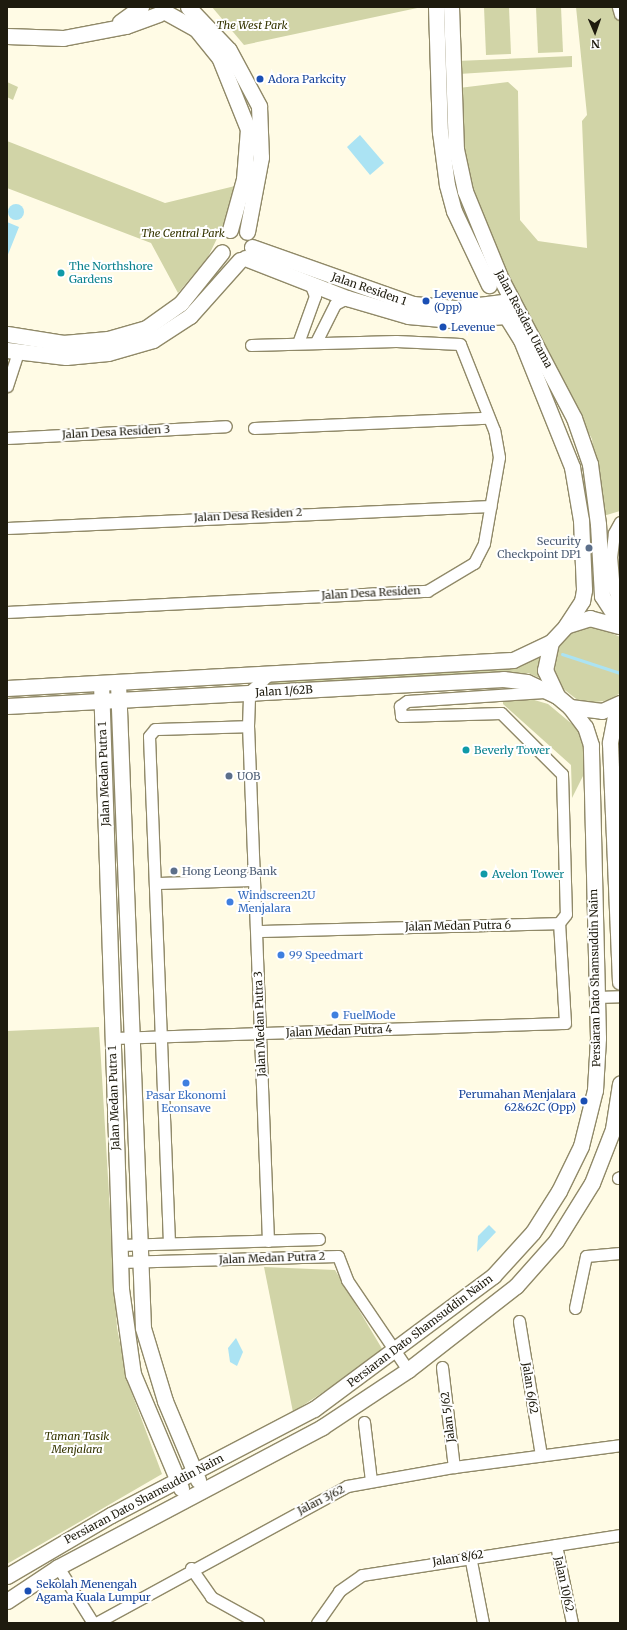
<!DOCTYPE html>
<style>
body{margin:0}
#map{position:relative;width:627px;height:1630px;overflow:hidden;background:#fffbe5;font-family:Merriweather,serif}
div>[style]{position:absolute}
.green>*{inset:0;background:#d1d4a7}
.water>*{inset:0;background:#abe3f3}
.round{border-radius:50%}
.stream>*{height:3px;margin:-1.5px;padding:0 1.5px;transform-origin:1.5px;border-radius:1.5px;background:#abe3f3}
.roads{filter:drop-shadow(1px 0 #908968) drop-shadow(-1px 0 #908968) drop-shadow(0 1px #908968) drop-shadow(0 -1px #908968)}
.street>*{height:11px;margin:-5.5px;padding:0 5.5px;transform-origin:5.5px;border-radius:5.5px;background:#fff}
.secondary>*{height:15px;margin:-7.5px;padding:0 7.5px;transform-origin:7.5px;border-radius:7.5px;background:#fff}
.dots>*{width:11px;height:11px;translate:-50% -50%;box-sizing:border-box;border:2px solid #fff;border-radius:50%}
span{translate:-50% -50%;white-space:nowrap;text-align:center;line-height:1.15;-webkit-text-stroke:4px #fff;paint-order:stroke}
.park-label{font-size:11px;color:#353500;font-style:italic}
.transit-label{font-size:11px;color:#164399}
.left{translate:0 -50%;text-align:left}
.right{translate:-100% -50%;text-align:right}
.culture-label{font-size:11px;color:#0d838f}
.street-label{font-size:11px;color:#1e1b0e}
.service-label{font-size:11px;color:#4e5e75}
.shop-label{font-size:11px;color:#366cbe}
.frame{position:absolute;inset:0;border:8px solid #1e1b0e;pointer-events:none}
.north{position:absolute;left:575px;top:12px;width:40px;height:40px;-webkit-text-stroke:3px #fff;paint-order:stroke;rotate:178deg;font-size:11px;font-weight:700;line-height:16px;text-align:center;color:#1e1b0e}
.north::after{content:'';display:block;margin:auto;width:14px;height:18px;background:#1e1b0e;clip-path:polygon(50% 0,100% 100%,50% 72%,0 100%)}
</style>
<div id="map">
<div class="green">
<div style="clip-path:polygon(212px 7px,422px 7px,244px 45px)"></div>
<div style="clip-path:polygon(484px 7px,509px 7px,511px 54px,486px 55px)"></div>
<div style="clip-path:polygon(536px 7px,561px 7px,563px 52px,538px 53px)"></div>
<div style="clip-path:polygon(576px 7px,615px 7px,620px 21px,620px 511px,600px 517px,592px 439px,504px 278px,476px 203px,462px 154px,457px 61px,572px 56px,572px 67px,459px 74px,459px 88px,508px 82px,518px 91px,520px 220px,538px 241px,587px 248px,582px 121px,587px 115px)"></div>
<div style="clip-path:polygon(7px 82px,18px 87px,13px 100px,7px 97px)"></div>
<div style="clip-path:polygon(7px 141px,165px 203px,235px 186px,225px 222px,208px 257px,178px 293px,151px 243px,7px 188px)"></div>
<div style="clip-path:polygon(596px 626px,620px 637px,620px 693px,610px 700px,589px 703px,579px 701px,562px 688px,554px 668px,555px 658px,558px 647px,574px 631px)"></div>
<div style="clip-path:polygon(541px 657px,542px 679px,528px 673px,262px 687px,274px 678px,520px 665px)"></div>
<div style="clip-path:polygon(524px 697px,548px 704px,578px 729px,583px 741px,583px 776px,572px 798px,571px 765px,503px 704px,503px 700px)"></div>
<div style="clip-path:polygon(99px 1027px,117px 1328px,128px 1383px,162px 1474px,7px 1564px,7px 1031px)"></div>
<div style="clip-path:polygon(264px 1267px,335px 1270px,384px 1352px,293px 1412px)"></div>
</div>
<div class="water">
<div style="clip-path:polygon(360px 135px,384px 163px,370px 175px,347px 147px)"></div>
<div class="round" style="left:8px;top:204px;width:16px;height:16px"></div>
<div style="clip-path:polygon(7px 222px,19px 227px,7px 257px)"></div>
<div style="clip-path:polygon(489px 1225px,496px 1232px,477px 1252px,478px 1236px)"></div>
<div style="clip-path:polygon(236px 1338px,243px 1352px,237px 1366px,230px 1362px,228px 1348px)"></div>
</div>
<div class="stream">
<div style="left:562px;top:654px;width:61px;rotate:18.1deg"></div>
</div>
<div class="roads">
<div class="street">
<div style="left:618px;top:7px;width:7px;rotate:74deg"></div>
<div style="left:316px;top:342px;width:42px;rotate:-63.4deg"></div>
<div style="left:335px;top:304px;width:13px;rotate:-27deg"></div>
<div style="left:298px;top:343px;width:50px;rotate:-70.1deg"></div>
<div style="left:315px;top:296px;width:14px;rotate:-111deg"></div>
<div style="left:7px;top:386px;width:35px;rotate:-72deg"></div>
<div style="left:254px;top:428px;width:233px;rotate:-2.5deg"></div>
<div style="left:7px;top:438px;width:219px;rotate:-3.1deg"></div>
<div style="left:620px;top:522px;width:13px;rotate:119deg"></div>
<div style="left:614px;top:533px;width:23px;rotate:97deg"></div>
<div style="left:611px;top:556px;width:34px;rotate:85deg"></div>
<div style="left:614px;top:590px;width:16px;rotate:68deg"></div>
<div style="left:7px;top:528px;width:484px;rotate:-2.6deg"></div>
<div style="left:7px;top:612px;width:421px;rotate:-2.9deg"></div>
<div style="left:427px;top:591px;width:55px;rotate:-30.8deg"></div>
<div style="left:474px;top:563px;width:22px;rotate:-63deg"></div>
<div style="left:484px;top:543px;width:87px;rotate:-80.1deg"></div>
<div style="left:499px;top:457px;width:27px;rotate:-100deg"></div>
<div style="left:494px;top:430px;width:92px;rotate:-111.6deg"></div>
<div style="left:460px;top:344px;width:64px;rotate:-177.3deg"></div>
<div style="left:396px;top:341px;width:145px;rotate:178.4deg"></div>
<div style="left:544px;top:692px;width:137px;rotate:176.2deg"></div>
<div style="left:407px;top:701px;width:9px;rotate:144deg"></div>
<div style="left:400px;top:706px;width:10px;rotate:84deg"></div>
<div style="left:401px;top:716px;width:100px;rotate:-1.7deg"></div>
<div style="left:501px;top:713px;width:86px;rotate:45deg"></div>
<div style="left:562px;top:774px;width:140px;rotate:88.4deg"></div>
<div style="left:566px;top:914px;width:11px;rotate:128deg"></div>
<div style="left:156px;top:883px;width:98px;rotate:-1.8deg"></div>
<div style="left:257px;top:931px;width:302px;rotate:-1.5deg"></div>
<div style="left:597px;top:997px;width:23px;rotate:-2deg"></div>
<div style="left:112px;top:1038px;width:453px;rotate:-1.9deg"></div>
<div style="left:565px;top:1023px;width:100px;rotate:-93.4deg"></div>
<div style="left:618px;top:1178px;width:2px;rotate:-27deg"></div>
<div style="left:268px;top:1241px;width:515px;rotate:-92.22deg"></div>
<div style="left:248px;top:726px;width:34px;rotate:-88deg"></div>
<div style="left:249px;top:692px;width:28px;rotate:-41deg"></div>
<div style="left:169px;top:1243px;width:507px;rotate:-92.26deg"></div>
<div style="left:149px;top:736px;width:9px;rotate:-49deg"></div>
<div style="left:155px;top:729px;width:93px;rotate:-1.8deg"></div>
<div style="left:120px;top:1245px;width:199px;rotate:-1.7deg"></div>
<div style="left:120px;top:1262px;width:218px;rotate:-1.6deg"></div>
<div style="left:338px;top:1256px;width:26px;rotate:69deg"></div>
<div style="left:347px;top:1280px;width:109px;rotate:55.9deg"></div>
<div style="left:575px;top:1308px;width:53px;rotate:-78.1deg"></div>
<div style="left:586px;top:1256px;width:34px;rotate:-5deg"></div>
<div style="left:519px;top:1321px;width:136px;rotate:80.7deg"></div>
<div style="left:442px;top:1367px;width:101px;rotate:83.2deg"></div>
<div style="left:364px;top:1422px;width:59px;rotate:83.2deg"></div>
<div style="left:556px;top:1545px;width:80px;rotate:78.4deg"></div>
<div style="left:470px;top:1556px;width:68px;rotate:79deg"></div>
<div style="left:58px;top:1567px;width:66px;rotate:58deg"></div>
<div style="left:191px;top:1568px;width:35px;rotate:55deg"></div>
<div style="left:211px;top:1597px;width:54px;rotate:29deg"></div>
<div style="left:96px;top:1623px;width:286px;rotate:-28.6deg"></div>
<div style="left:347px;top:1486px;width:109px;rotate:-10.1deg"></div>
<div style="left:454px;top:1467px;width:167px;rotate:-7.5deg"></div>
<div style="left:317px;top:1623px;width:39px;rotate:-55deg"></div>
<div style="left:339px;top:1591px;width:28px;rotate:-35deg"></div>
<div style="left:362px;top:1575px;width:261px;rotate:-8.8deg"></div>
</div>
<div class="secondary">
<div style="left:188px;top:7px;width:59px;rotate:46.4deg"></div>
<div style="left:229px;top:50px;width:64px;rotate:61.8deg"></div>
<div style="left:259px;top:106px;width:51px;rotate:87.8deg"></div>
<div style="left:261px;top:157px;width:76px;rotate:100.6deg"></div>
<div style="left:436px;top:7px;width:125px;rotate:88.2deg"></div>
<div style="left:440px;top:132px;width:53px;rotate:82.5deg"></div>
<div style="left:447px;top:185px;width:27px;rotate:75deg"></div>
<div style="left:454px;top:211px;width:82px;rotate:64.7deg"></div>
<div style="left:451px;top:7px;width:142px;rotate:88deg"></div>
<div style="left:456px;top:149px;width:43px;rotate:77.9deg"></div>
<div style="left:465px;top:191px;width:95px;rotate:67.8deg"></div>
<div style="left:501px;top:279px;width:157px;rotate:62.3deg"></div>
<div style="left:574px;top:418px;width:49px;rotate:70.8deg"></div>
<div style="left:590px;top:464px;width:61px;rotate:82.4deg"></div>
<div style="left:598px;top:524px;width:72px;rotate:86.8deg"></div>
<div style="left:602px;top:596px;width:33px;rotate:57deg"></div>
<div style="left:167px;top:13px;width:33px;rotate:29deg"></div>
<div style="left:196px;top:29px;width:36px;rotate:51deg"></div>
<div style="left:219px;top:57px;width:78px;rotate:68.1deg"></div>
<div style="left:248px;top:129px;width:50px;rotate:94.6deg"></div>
<div style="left:244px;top:179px;width:53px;rotate:105.4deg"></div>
<div style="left:120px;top:22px;width:26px;rotate:-36deg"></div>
<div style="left:7px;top:36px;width:56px;rotate:2deg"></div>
<div style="left:63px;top:38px;width:64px;rotate:-10.8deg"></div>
<div style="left:126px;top:26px;width:35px;rotate:-20deg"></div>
<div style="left:252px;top:247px;width:171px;rotate:19.5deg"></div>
<div style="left:413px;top:304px;width:42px;rotate:5.4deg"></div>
<div style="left:455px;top:308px;width:48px;rotate:-7.1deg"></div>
<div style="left:503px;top:302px;width:11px;rotate:15deg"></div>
<div style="left:245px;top:258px;width:110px;rotate:21.4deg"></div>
<div style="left:347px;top:298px;width:64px;rotate:16.4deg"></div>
<div style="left:408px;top:316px;width:44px;rotate:5.2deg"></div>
<div style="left:452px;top:320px;width:54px;rotate:-4.2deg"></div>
<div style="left:506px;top:316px;width:28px;rotate:58deg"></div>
<div style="left:521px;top:340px;width:137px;rotate:68.1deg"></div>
<div style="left:572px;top:467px;width:54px;rotate:80.4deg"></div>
<div style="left:581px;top:520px;width:70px;rotate:87.5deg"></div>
<div style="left:584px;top:590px;width:11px;rotate:100deg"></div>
<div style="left:582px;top:601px;width:30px;rotate:123deg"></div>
<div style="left:7px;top:334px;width:57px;rotate:9.1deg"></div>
<div style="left:63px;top:343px;width:45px;rotate:-5.1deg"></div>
<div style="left:108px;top:339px;width:40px;rotate:-16deg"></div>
<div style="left:146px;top:328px;width:43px;rotate:-35.5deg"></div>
<div style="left:181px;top:303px;width:65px;rotate:-51.2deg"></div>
<div style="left:7px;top:350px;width:59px;rotate:6.8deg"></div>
<div style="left:66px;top:357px;width:42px;rotate:-5.4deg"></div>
<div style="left:108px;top:353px;width:47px;rotate:-16.1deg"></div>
<div style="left:153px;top:340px;width:44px;rotate:-33deg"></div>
<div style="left:190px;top:316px;width:75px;rotate:-48.2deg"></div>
<div style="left:619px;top:626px;width:30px;rotate:-165deg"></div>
<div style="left:590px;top:618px;width:25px;rotate:162deg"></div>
<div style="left:566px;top:626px;width:22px;rotate:133deg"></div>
<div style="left:551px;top:642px;width:29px;rotate:102deg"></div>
<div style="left:545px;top:670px;width:29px;rotate:65deg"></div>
<div style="left:557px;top:696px;width:17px;rotate:40deg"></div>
<div style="left:570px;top:707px;width:32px;rotate:7deg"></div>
<div style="left:602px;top:711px;width:20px;rotate:-24deg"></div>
<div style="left:101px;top:683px;width:606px;rotate:88.11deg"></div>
<div style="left:121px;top:1289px;width:86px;rotate:82deg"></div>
<div style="left:133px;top:1374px;width:124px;rotate:67.2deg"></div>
<div style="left:118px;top:683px;width:645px;rotate:87.78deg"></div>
<div style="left:143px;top:1328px;width:76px;rotate:73.2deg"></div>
<div style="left:165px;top:1401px;width:86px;rotate:67.3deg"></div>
<div style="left:7px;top:688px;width:507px;rotate:-3.17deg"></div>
<div style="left:513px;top:660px;width:42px;rotate:-25.3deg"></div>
<div style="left:7px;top:706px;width:497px;rotate:-3.1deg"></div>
<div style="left:503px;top:679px;width:24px;rotate:7deg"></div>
<div style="left:527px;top:682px;width:33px;rotate:25deg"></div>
<div style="left:617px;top:706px;width:38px;rotate:101deg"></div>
<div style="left:610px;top:743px;width:239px;rotate:87.6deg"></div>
<div style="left:7px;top:1576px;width:121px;rotate:-30.4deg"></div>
<div style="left:111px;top:1515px;width:229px;rotate:-27.6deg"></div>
<div style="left:314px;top:1409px;width:223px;rotate:-36.6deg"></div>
<div style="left:493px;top:1276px;width:59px;rotate:-47.7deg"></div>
<div style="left:533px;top:1232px;width:49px;rotate:-57.6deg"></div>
<div style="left:559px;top:1191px;width:50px;rotate:-63.9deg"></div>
<div style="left:581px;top:1146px;width:58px;rotate:-76deg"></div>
<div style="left:595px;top:1090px;width:52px;rotate:-86.7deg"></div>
<div style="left:598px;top:1038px;width:293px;rotate:-91.4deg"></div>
<div style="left:591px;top:745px;width:19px;rotate:-108deg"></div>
<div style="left:585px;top:727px;width:25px;rotate:-127deg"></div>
<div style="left:7px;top:1601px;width:61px;rotate:-33.7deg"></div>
<div style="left:58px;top:1567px;width:299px;rotate:-27.9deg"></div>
<div style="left:322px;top:1427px;width:103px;rotate:-33.5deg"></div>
<div style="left:408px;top:1370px;width:137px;rotate:-37.9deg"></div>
<div style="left:516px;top:1286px;width:60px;rotate:-48.4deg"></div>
<div style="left:556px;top:1241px;width:68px;rotate:-58.2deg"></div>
<div style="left:592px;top:1183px;width:58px;rotate:-68.7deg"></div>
<div style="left:613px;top:1129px;width:46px;rotate:-81.2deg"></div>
</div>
</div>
<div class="dots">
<div style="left:260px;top:79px;background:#1a4fb4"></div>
<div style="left:61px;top:273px;background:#0f9aa8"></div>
<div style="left:426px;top:301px;background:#1a4fb4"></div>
<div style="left:443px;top:327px;background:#1a4fb4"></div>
<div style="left:589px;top:548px;background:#5c6f8a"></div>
<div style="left:466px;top:750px;background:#0f9aa8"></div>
<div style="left:229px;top:776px;background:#5c6f8a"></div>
<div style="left:174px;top:871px;background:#5c6f8a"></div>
<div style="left:484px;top:874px;background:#0f9aa8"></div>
<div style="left:230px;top:902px;background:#3f7fe0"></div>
<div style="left:281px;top:955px;background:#3f7fe0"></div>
<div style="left:335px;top:1015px;background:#3f7fe0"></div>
<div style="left:186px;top:1083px;background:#3f7fe0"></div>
<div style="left:584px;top:1101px;background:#1a4fb4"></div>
<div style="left:28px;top:1591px;background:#1a4fb4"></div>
</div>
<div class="park-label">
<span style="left:252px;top:25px">The West Park</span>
<span style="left:183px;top:233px">The Central Park</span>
<span style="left:77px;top:1443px">Taman Tasik<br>Menjalara</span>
</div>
<div class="transit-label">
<span class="left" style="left:268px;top:79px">Adora Parkcity</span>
<span class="left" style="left:434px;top:301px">Levenue<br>(Opp)</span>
<span class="left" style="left:451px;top:327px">Levenue</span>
<span class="right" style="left:576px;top:1101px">Perumahan Menjalara<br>62&amp;62C (Opp)</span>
<span class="left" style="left:36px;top:1591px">Sekolah Menengah<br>Agama Kuala Lumpur</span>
</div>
<div class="culture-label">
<span class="left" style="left:69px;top:273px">The Northshore<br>Gardens</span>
<span class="left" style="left:474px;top:750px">Beverly Tower</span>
<span class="left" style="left:492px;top:874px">Avelon Tower</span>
</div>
<div class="street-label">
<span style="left:369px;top:289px;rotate:19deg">Jalan Residen 1</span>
<span style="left:524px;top:319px;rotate:62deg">Jalan Residen Utama</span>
<span style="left:116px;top:432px;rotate:-3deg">Jalan Desa Residen 3</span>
<span style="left:248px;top:515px;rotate:-3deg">Jalan Desa Residen 2</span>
<span style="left:371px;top:593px;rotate:-3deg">Jalan Desa Residen</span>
<span style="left:284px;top:691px;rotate:-3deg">Jalan 1/62B</span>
<span style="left:104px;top:774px;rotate:-92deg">Jalan Medan Putra 1</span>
<span style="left:458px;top:926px;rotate:-1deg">Jalan Medan Putra 6</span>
<span style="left:595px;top:978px;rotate:-91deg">Persiaran Dato Shamsuddin Naim</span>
<span style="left:260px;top:1024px;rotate:-92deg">Jalan Medan Putra 3</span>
<span style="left:339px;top:1031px;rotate:-2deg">Jalan Medan Putra 4</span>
<span style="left:114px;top:1098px;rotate:-92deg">Jalan Medan Putra 1</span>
<span style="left:272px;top:1258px;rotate:-2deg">Jalan Medan Putra 2</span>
<span style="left:420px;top:1331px;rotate:-37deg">Persiaran Dato Shamsuddin Naim</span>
<span style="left:530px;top:1388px;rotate:81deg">Jalan 6/62</span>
<span style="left:448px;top:1417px;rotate:-97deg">Jalan 5/62</span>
<span style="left:144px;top:1499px;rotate:-28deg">Persiaran Dato Shamsuddin Naim</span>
<span style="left:321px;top:1500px;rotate:-27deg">Jalan 3/62</span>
<span style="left:458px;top:1558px;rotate:-9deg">Jalan 8/62</span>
<span style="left:564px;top:1584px;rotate:78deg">Jalan 10/62</span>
</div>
<div class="service-label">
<span class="right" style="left:581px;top:548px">Security<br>Checkpoint DP1</span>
<span class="left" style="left:237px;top:776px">UOB</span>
<span class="left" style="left:182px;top:871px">Hong Leong Bank</span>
</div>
<div class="shop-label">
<span class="left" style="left:238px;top:902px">Windscreen2U<br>Menjalara</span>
<span class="left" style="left:289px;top:955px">99 Speedmart</span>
<span class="left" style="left:343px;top:1015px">FuelMode</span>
<span style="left:186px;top:1102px">Pasar Ekonomi<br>Econsave</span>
</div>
<div class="frame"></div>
<div class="north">N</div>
</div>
